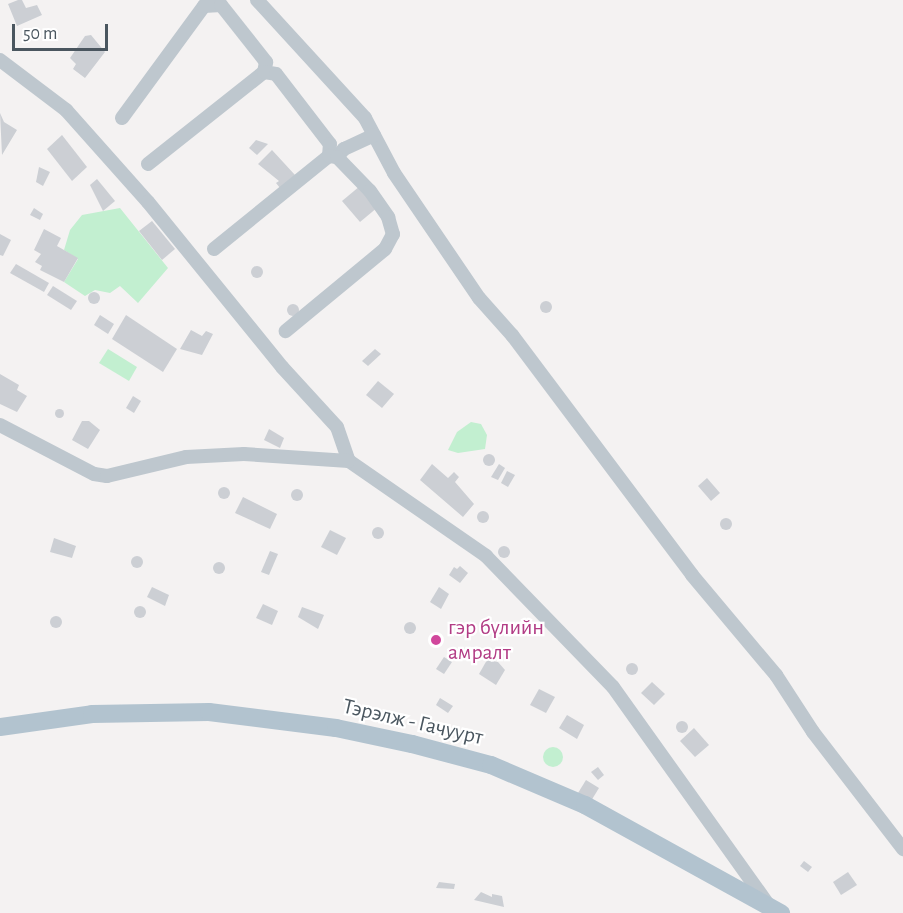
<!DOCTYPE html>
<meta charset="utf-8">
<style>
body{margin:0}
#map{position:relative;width:903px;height:913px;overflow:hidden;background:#f4f2f2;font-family:"Alegreya Sans",sans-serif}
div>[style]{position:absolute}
.green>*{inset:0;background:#c2efd0}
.round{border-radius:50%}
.building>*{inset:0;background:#cccfd4}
.minor>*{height:14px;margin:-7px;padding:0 7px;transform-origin:7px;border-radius:7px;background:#bec7ce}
.major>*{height:18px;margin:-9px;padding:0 9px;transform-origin:9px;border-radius:9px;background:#b2c3cf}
.dots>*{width:16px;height:16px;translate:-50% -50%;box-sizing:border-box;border:3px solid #fff;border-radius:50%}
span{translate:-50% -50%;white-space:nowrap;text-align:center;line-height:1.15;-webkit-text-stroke:4.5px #fff;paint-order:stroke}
.hotel-label{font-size:22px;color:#b23c85}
.left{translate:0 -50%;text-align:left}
.street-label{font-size:22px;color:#4a565f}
.scale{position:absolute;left:12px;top:24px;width:96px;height:27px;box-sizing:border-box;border:3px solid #4a565f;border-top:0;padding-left:8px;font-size:18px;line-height:21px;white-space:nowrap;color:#4a565f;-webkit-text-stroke:4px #fff;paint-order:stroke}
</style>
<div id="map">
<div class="green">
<div style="clip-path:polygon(120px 208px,168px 268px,138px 303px,120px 286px,110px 293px,95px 290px,85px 296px,64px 282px,78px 259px,64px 250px,70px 230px,82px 215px)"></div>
<div style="clip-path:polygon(108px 349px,137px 367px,129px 381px,99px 363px)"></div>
<div style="clip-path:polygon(471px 422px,481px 424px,487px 435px,485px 449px,458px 453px,448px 450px,457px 432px)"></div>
<div class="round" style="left:543px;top:747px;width:20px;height:20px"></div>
</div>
<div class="building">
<div style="clip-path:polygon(18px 0,22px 0,26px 8px,37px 5px,42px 15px,17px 26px,8px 4px)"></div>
<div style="clip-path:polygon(91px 35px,105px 52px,85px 78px,73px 69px,76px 64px,70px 58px,85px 36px)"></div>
<div style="clip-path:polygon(0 113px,4px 122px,17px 130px,2px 155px)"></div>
<div style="clip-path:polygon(62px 135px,87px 167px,72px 181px,47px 149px)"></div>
<div style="clip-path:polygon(256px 140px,268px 144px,257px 155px,249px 148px)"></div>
<div style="clip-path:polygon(272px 150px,295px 175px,280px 188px,276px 183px,279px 181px,258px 164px)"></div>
<div style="clip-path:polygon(39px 167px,50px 172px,43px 186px,36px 182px)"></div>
<div style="clip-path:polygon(97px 179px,115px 201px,103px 211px,90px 185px)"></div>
<div style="clip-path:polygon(360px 186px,378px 207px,360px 222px,342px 201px)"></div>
<div style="clip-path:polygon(34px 208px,43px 214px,40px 220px,30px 215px)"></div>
<div style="clip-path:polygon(152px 221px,175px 249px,162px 260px,139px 231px)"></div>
<div style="clip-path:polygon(44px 229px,61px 238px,57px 246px,78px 258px,64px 282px,40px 270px,42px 266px,35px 262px,41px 254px,34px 250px)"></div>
<div style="clip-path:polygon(0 234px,11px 240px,3px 256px,0 255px)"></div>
<div style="clip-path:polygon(16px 264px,49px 283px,44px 292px,10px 273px)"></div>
<div class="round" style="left:251px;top:266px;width:12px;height:12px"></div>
<div style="clip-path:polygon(53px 286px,77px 301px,71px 310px,47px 295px)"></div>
<div class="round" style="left:88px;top:292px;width:12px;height:12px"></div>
<div class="round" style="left:540px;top:301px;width:12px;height:12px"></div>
<div class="round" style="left:287px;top:304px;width:12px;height:12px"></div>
<div style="clip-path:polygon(100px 315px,114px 324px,108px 334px,94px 325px)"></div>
<div style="clip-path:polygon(126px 315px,177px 349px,163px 372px,112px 339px)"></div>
<div style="clip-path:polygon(191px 330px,202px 336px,206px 331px,213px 334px,202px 355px,180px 349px)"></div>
<div style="clip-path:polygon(375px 349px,381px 354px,368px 366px,362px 361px)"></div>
<div style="clip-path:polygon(0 374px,19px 385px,17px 390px,27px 396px,17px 412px,0 404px)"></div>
<div style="clip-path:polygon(378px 381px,394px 394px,382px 408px,366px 395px)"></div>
<div style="clip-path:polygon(133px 396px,141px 401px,134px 413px,126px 408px)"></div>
<div class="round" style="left:54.5px;top:408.5px;width:9px;height:9px"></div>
<div style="clip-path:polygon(82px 421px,89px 421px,100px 430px,88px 449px,72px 440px)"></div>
<div style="clip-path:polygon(269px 429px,284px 438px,280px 448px,264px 440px)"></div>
<div class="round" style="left:483px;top:454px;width:12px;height:12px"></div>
<div style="clip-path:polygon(432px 464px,448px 478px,454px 472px,459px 477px,455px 482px,474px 504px,463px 517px,420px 480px)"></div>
<div style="clip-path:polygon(499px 464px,505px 468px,498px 480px,491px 477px)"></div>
<div style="clip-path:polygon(507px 471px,515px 475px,508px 487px,501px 483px)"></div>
<div style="clip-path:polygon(707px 478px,720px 493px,711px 501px,698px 486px)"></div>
<div class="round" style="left:218px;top:487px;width:12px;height:12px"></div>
<div class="round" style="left:291px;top:489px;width:12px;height:12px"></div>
<div style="clip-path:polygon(243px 497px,277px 514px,270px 529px,235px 513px)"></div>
<div class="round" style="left:477px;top:511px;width:12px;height:12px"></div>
<div class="round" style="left:720px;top:518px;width:12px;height:12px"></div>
<div class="round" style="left:372px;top:527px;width:12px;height:12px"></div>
<div style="clip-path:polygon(330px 530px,346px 538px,337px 555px,321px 547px)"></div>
<div style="clip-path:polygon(54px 538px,76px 546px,72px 558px,50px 552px)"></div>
<div class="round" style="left:498px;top:546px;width:12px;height:12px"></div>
<div style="clip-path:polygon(270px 551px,278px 554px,269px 575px,261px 572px)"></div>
<div class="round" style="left:131px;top:556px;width:12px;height:12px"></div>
<div class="round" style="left:213px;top:562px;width:12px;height:12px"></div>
<div style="clip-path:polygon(460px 566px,468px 573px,460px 583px,449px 575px,454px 567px,457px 569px)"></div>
<div style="clip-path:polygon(152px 587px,169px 595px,165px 606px,147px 597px)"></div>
<div style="clip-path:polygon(439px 587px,449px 594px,441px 609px,430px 602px)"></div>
<div style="clip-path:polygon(263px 604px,278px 611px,272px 625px,256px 618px)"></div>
<div class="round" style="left:134px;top:606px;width:12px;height:12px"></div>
<div style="clip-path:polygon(302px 607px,324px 615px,318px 629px,298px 617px)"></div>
<div class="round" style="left:50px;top:616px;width:12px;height:12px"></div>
<div class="round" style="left:404px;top:622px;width:12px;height:12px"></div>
<div style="clip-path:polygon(444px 657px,452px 662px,444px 674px,436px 669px)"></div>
<div style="clip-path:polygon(487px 660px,498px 662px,505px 670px,496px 685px,479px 674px)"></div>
<div class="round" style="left:626px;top:663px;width:12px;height:12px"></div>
<div style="clip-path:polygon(652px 682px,665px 694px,654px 705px,641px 693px)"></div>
<div style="clip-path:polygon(539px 689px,555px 697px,546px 713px,530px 705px)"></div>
<div style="clip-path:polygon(440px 698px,453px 706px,448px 713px,436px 705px)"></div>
<div style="clip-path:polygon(567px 715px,584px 725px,577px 739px,559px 728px)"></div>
<div class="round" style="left:676px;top:721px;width:12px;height:12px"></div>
<div style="clip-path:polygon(694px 728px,709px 745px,695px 757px,680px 741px)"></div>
<div style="clip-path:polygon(598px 767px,604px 775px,598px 780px,591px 772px)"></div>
<div style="clip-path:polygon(586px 780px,599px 788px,591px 801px,578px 793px)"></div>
<div style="clip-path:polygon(804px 861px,812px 867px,808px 872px,800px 866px)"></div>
<div style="clip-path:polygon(848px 872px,857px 885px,841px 895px,833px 882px)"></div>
<div style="clip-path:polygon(439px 882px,455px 884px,454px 889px,436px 888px)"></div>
<div style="clip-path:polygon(481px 892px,492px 897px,492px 894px,502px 896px,504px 907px,474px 900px)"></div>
</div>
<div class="minor">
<div style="left:257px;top:0;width:160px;rotate:47.5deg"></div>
<div style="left:365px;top:118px;width:62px;rotate:62.2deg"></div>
<div style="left:394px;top:173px;width:151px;rotate:55.8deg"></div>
<div style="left:479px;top:298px;width:50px;rotate:48.3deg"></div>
<div style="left:512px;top:335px;width:300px;rotate:53.1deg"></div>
<div style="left:692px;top:575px;width:131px;rotate:50deg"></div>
<div style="left:776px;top:675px;width:68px;rotate:57deg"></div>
<div style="left:813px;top:732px;width:148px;rotate:52.4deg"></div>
<div style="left:0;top:60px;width:83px;rotate:37.1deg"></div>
<div style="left:66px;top:110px;width:123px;rotate:48.3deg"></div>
<div style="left:148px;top:202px;width:213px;rotate:50.9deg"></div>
<div style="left:282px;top:367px;width:81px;rotate:47.5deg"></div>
<div style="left:337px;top:427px;width:36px;rotate:71deg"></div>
<div style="left:349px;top:461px;width:167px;rotate:34.7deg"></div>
<div style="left:486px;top:556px;width:182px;rotate:45.9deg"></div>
<div style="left:613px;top:687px;width:265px;rotate:54.5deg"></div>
<div style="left:122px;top:118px;width:139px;rotate:-53.8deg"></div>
<div style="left:204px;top:6px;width:17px;rotate:-3deg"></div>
<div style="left:221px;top:5px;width:73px;rotate:51.7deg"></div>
<div style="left:266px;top:62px;width:10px;rotate:101deg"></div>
<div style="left:337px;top:157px;width:11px;rotate:-49deg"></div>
<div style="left:344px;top:149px;width:33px;rotate:-25deg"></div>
<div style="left:148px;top:164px;width:148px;rotate:-38.4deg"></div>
<div style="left:264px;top:72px;width:12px;rotate:9deg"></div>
<div style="left:276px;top:74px;width:88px;rotate:52.4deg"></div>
<div style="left:330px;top:144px;width:12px;rotate:95deg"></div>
<div style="left:214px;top:249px;width:148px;rotate:-39deg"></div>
<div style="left:329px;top:156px;width:8px;rotate:7deg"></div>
<div style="left:337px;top:157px;width:47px;rotate:45.9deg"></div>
<div style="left:370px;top:191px;width:32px;rotate:55deg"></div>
<div style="left:388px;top:217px;width:18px;rotate:74deg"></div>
<div style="left:393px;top:234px;width:17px;rotate:118deg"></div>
<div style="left:385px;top:249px;width:129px;rotate:140.4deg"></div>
<div style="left:0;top:425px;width:106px;rotate:27.5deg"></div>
<div style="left:94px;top:474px;width:13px;rotate:9deg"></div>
<div style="left:107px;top:476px;width:81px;rotate:-13.5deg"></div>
<div style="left:186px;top:457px;width:58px;rotate:-3deg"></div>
<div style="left:244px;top:454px;width:105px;rotate:3.8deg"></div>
</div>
<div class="major">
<div style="left:0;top:727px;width:93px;rotate:-8deg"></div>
<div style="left:92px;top:714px;width:117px;rotate:-1deg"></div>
<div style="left:209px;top:712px;width:128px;rotate:7.2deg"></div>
<div style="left:336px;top:728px;width:78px;rotate:11.9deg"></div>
<div style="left:412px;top:744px;width:82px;rotate:14.9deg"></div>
<div style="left:491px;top:765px;width:102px;rotate:23.1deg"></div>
<div style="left:585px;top:805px;width:224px;rotate:28.9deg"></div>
</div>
<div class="dots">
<div style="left:436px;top:640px;background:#d1479c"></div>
</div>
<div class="hotel-label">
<span class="left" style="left:448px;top:640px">гэр бүлийн<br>амралт</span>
</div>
<div class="street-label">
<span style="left:413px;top:722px;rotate:13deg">Тэрэлж - Гачуурт</span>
</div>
<div class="scale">50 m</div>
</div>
